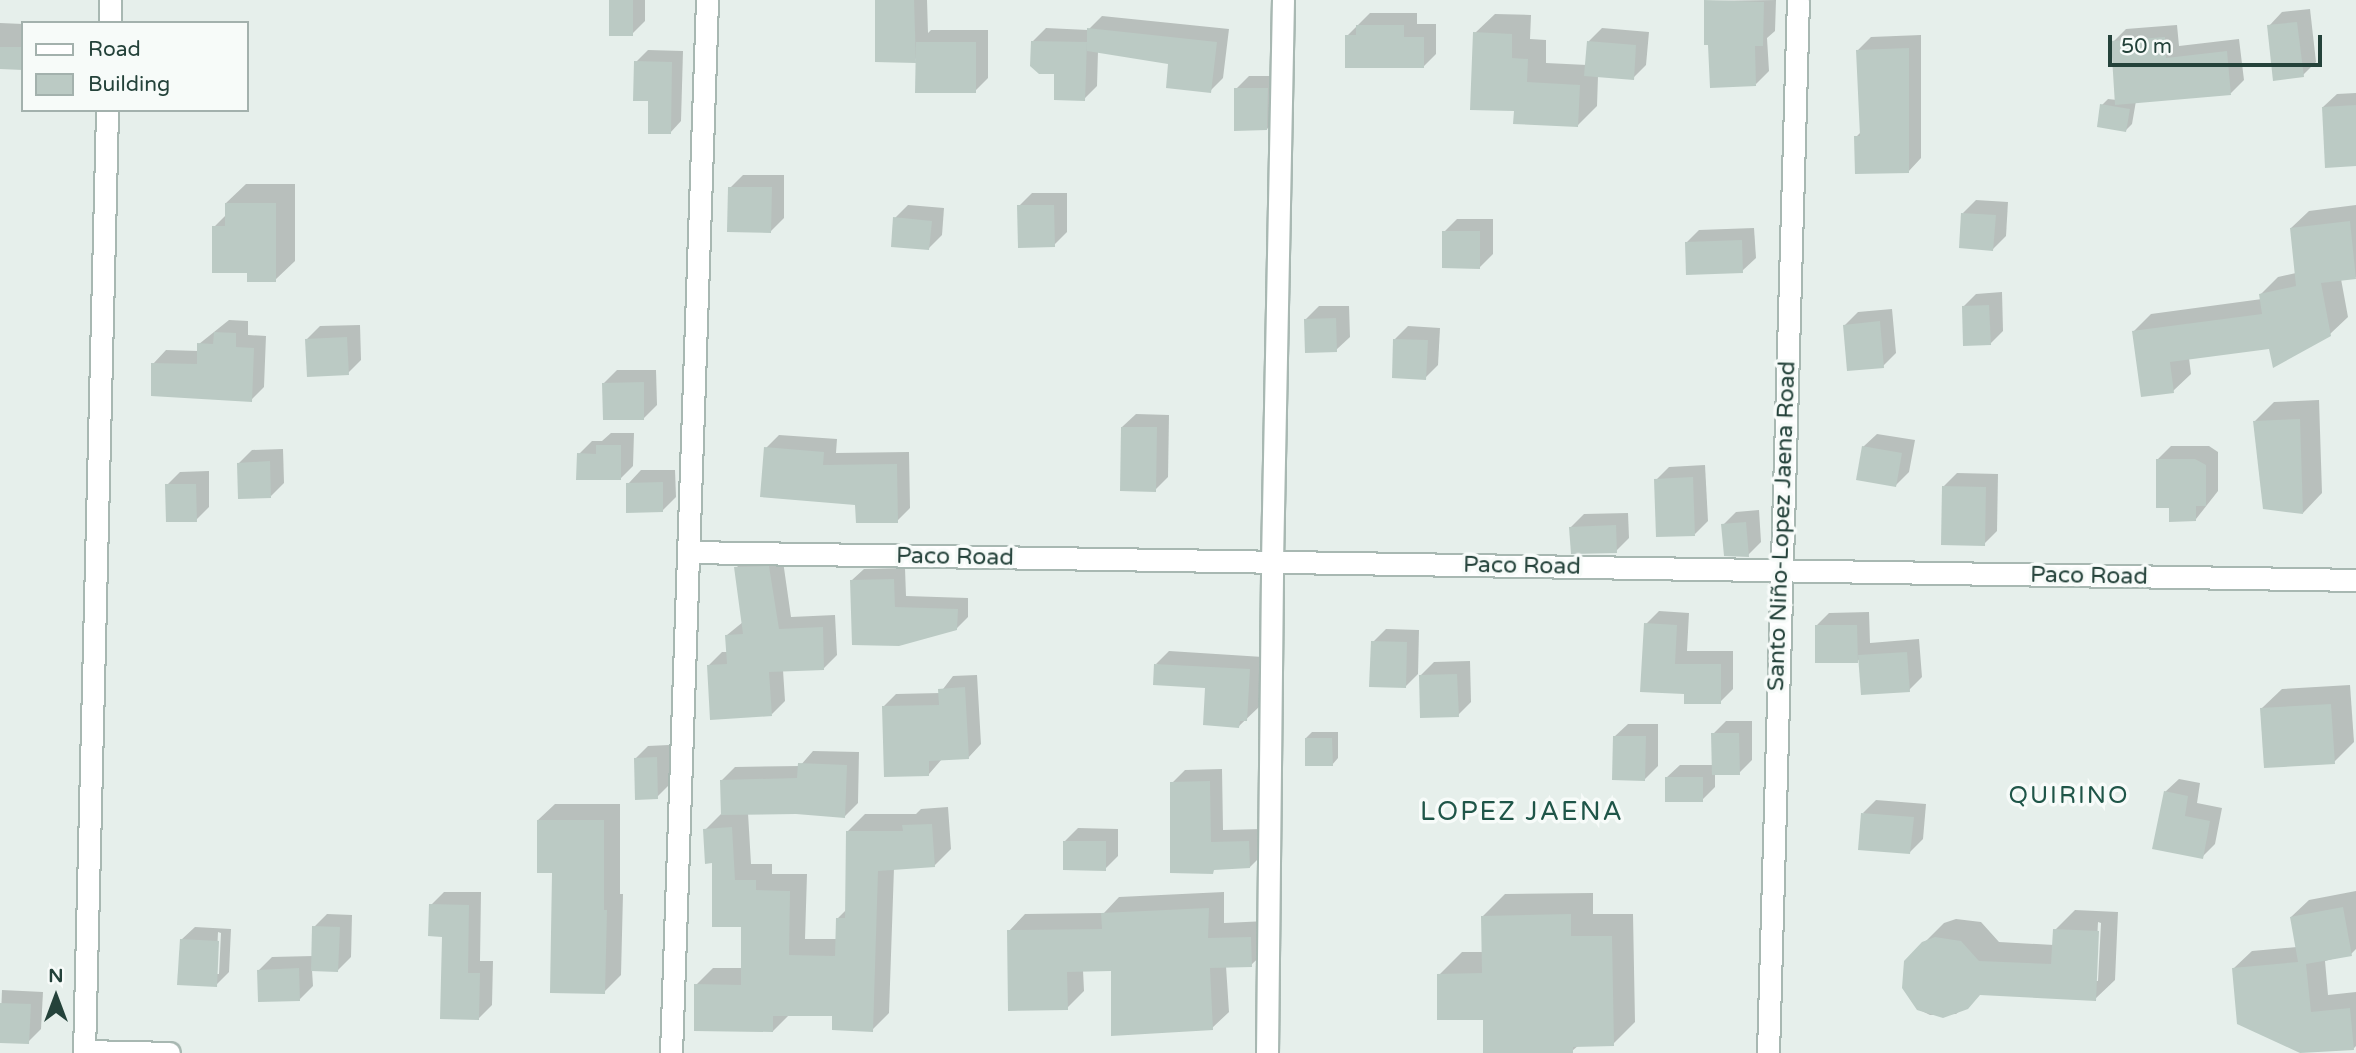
<!DOCTYPE html>
<meta charset="utf-8">
<style>
body{margin:0}
#map{position:relative;width:2356px;height:1053px;overflow:hidden;background:#e6efeb;font-family:"Varela Round",sans-serif}
div>[style]{position:absolute}
.shadow>*{inset:0;background:#0003}
.building>*{inset:0;background:#bbcac4}
.roads{filter:drop-shadow(2px 0 #a8b8b2) drop-shadow(-2px 0 #a8b8b2) drop-shadow(0 2px #a8b8b2) drop-shadow(0 -2px #a8b8b2)}
.minor>*{height:21px;margin:-10.5px;padding:0 10.5px;transform-origin:10.5px;border-radius:10.5px;background:#fff}
.tertiary>*{height:21px;margin:-10.5px;padding:0 10.5px;transform-origin:10.5px;border-radius:10.5px;background:#fff}
span{translate:-50% -50%;white-space:nowrap;text-align:center;line-height:1.15;-webkit-text-stroke:7px #f7fbf9;paint-order:stroke}
.street-label{font-size:23px;color:#24423a}
.neighbourhood-label{font-size:24px;color:#1f5548;letter-spacing:2px}
.quarter-label{font-size:26px;color:#1f5548;letter-spacing:2px}
.legend{position:absolute;left:21px;top:21px;width:228px;height:91px;box-sizing:border-box;background:#f7fbf9;border:2px solid #a3b1ad;margin:0;padding:9px 12px;list-style:none;font-size:21px;color:#24423a}
.legend li{display:flex;align-items:center;gap:14px;height:35px}
.legend b{width:35px;border:2px solid #a3b1ad}
.north{position:absolute;left:21px;top:962px;width:70px;height:70px;-webkit-text-stroke:5px #f7fbf9;paint-order:stroke;rotate:0deg;font-size:19px;font-weight:700;line-height:28px;text-align:center;color:#24423a}
.north::after{content:'';display:block;margin:auto;width:24px;height:32px;background:#24423a;clip-path:polygon(50% 0,100% 100%,50% 72%,0 100%)}
.scale{position:absolute;left:2108px;top:35px;width:214px;height:32px;box-sizing:border-box;border:4px solid #24423a;border-top:0;padding-left:9px;font-size:21px;line-height:24px;white-space:nowrap;color:#24423a;-webkit-text-stroke:5px #f7fbf9;paint-order:stroke}
</style>
<div id="map">
<div class="shadow">
<div style="clip-path:polygon(611px 0,645px 0,645px 21px,632px 34px)"></div>
<div style="clip-path:polygon(876px 0,927px 0,928px 33px,931px 30px,988px 30px,988px 78px,975px 91px,917px 61px)"></div>
<div style="clip-path:polygon(1776px 0,1775px 31px,1767px 38px,1769px 71px,1756px 84px,1706px 1px)"></div>
<div style="clip-path:polygon(2310px 9px,2316px 62px,2303px 75px,2269px 26px,2282px 12px)"></div>
<div style="clip-path:polygon(1370px 13px,1417px 13px,1417px 24px,1436px 24px,1436px 54px,1423px 67px,1347px 36px)"></div>
<div style="clip-path:polygon(1495px 14px,1531px 15px,1530px 39px,1546px 40px,1546px 63px,1587px 65px,1589px 41px,1602px 28px,1649px 32px,1646px 65px,1633px 78px,1598px 76px,1597px 106px,1578px 125px,1516px 109px,1475px 33px)"></div>
<div style="clip-path:polygon(1102px 16px,1229px 29px,1223px 78px,1210px 91px,1170px 63px,1098px 51px,1097px 86px,1084px 99px,1056px 72px,1033px 41px,1046px 28px,1088px 30px)"></div>
<div style="clip-path:polygon(0 23px,23px 24px,23px 68px,0 67px)"></div>
<div style="clip-path:polygon(2177px 25px,2179px 46px,2239px 39px,2244px 80px,2231px 93px,2136px 101px,2132px 124px,2126px 130px,2102px 105px,2108px 99px,2117px 100px,2113px 42px,2126px 29px)"></div>
<div style="clip-path:polygon(1921px 35px,1921px 158px,1908px 172px,1856px 137px,1861px 132px,1858px 50px,1871px 37px)"></div>
<div style="clip-path:polygon(648px 50px,683px 51px,681px 121px,670px 133px,650px 100px,636px 62px)"></div>
<div style="clip-path:polygon(1249px 76px,1280px 76px,1280px 116px,1267px 129px,1236px 89px)"></div>
<div style="clip-path:polygon(2356px 93px,2356px 164px,2323px 107px,2337px 94px)"></div>
<div style="clip-path:polygon(743px 175px,784px 175px,784px 218px,771px 231px,730px 188px)"></div>
<div style="clip-path:polygon(246px 184px,295px 184px,295px 261px,275px 280px,249px 272px,214px 227px,226px 215px,226px 203px)"></div>
<div style="clip-path:polygon(1032px 193px,1067px 193px,1067px 232px,1054px 245px,1019px 206px)"></div>
<div style="clip-path:polygon(1976px 200px,2008px 202px,2006px 236px,1993px 249px,1963px 213px)"></div>
<div style="clip-path:polygon(908px 205px,944px 208px,942px 235px,929px 248px,895px 218px)"></div>
<div style="clip-path:polygon(2356px 205px,2356px 277px,2341px 279px,2348px 317px,2330px 334px,2189px 358px,2191px 374px,2173px 391px,2134px 331px,2151px 314px,2262px 299px,2261px 294px,2278px 277px,2296px 273px,2291px 228px,2309px 211px)"></div>
<div style="clip-path:polygon(1457px 219px,1493px 219px,1493px 254px,1480px 267px,1444px 232px)"></div>
<div style="clip-path:polygon(1754px 228px,1756px 258px,1742px 271px,1686px 243px,1699px 230px)"></div>
<div style="clip-path:polygon(2002px 292px,2003px 331px,1990px 344px,1963px 307px,1976px 294px)"></div>
<div style="clip-path:polygon(1319px 306px,1349px 306px,1350px 337px,1336px 350px,1305px 320px)"></div>
<div style="clip-path:polygon(1892px 309px,1896px 353px,1883px 366px,1845px 325px,1858px 312px)"></div>
<div style="clip-path:polygon(229px 320px,248px 321px,248px 335px,266px 336px,264px 387px,251px 400px,153px 364px,166px 350px,199px 351px,199px 344px)"></div>
<div style="clip-path:polygon(360px 325px,361px 360px,348px 373px,307px 339px,320px 326px)"></div>
<div style="clip-path:polygon(1408px 326px,1440px 328px,1438px 365px,1425px 378px,1395px 339px)"></div>
<div style="clip-path:polygon(617px 370px,656px 370px,657px 405px,644px 418px,604px 383px)"></div>
<div style="clip-path:polygon(2319px 400px,2322px 493px,2303px 513px,2254px 422px,2274px 402px)"></div>
<div style="clip-path:polygon(1136px 414px,1169px 415px,1168px 477px,1155px 490px,1122px 427px)"></div>
<div style="clip-path:polygon(611px 433px,634px 433px,633px 466px,620px 479px,579px 454px,592px 441px,602px 441px)"></div>
<div style="clip-path:polygon(1877px 434px,1915px 440px,1909px 472px,1896px 485px,1863px 447px)"></div>
<div style="clip-path:polygon(779px 435px,837px 439px,836px 453px,909px 452px,910px 508px,897px 521px,857px 503px,766px 448px)"></div>
<div style="clip-path:polygon(2171px 446px,2209px 446px,2218px 452px,2218px 491px,2196px 519px,2170px 507px,2158px 459px)"></div>
<div style="clip-path:polygon(283px 449px,284px 483px,271px 496px,239px 463px,252px 450px)"></div>
<div style="clip-path:polygon(1705px 465px,1708px 521px,1695px 534px,1656px 480px,1669px 467px)"></div>
<div style="clip-path:polygon(641px 470px,675px 470px,676px 497px,663px 510px,628px 484px)"></div>
<div style="clip-path:polygon(209px 471px,209px 507px,196px 520px,167px 485px,180px 472px)"></div>
<div style="clip-path:polygon(1957px 473px,1998px 474px,1997px 531px,1984px 544px,1944px 486px)"></div>
<div style="clip-path:polygon(1759px 510px,1761px 542px,1748px 555px,1723px 525px,1736px 512px)"></div>
<div style="clip-path:polygon(1628px 513px,1629px 538px,1616px 551px,1571px 527px,1584px 514px)"></div>
<div style="clip-path:polygon(782px 554px,791px 617px,835px 615px,837px 655px,824px 668px,783px 670px,785px 701px,772px 714px,709px 665px,722px 652px,728px 652px,727px 635px,743px 622px,736px 568px,749px 555px)"></div>
<div style="clip-path:polygon(905px 568px,906px 596px,968px 598px,968px 617px,956px 629px,899px 644px,852px 580px,864px 569px)"></div>
<div style="clip-path:polygon(1659px 611px,1689px 613px,1687px 651px,1733px 651px,1733px 689px,1720px 702px,1685px 693px,1646px 624px)"></div>
<div style="clip-path:polygon(1869px 612px,1870px 643px,1919px 639px,1922px 677px,1909px 690px,1860px 659px,1857px 661px,1816px 626px,1829px 613px)"></div>
<div style="clip-path:polygon(1386px 629px,1419px 630px,1418px 674px,1405px 687px,1373px 642px)"></div>
<div style="clip-path:polygon(1169px 651px,1263px 657px,1260px 706px,1239px 726px,1207px 686px,1156px 664px)"></div>
<div style="clip-path:polygon(1470px 661px,1471px 702px,1458px 715px,1421px 675px,1434px 662px)"></div>
<div style="clip-path:polygon(977px 675px,981px 744px,968px 758px,942px 759px,929px 774px,883px 707px,896px 694px,940px 693px,953px 676px)"></div>
<div style="clip-path:polygon(2350px 685px,2354px 742px,2334px 762px,2262px 708px,2282px 689px)"></div>
<div style="clip-path:polygon(1726px 721px,1752px 721px,1752px 760px,1739px 773px,1715px 773px,1715px 787px,1702px 800px,1666px 778px,1680px 765px,1713px 765px,1713px 734px)"></div>
<div style="clip-path:polygon(1628px 724px,1658px 724px,1658px 766px,1645px 779px,1614px 737px)"></div>
<div style="clip-path:polygon(1312px 732px,1338px 732px,1338px 758px,1332px 765px,1306px 738px)"></div>
<div style="clip-path:polygon(669px 745px,670px 784px,657px 797px,635px 759px,648px 746px)"></div>
<div style="clip-path:polygon(813px 751px,859px 752px,858px 803px,845px 816px,796px 812px,748px 813px,751px 864px,772px 864px,772px 874px,807px 874px,805px 939px,837px 939px,837px 919px,847px 909px,848px 831px,865px 814px,916px 814px,921px 809px,948px 807px,951px 849px,934px 866px,894px 868px,889px 1013px,872px 1030px,834px 1015px,789px 1015px,773px 1031px,696px 985px,713px 968px,743px 968px,743px 925px,714px 862px,705px 830px,723px 812px,722px 780px,735px 767px,800px 766px)"></div>
<div style="clip-path:polygon(1222px 769px,1223px 830px,1262px 829px,1263px 854px,1250px 867px,1216px 868px,1172px 783px,1185px 770px)"></div>
<div style="clip-path:polygon(2179px 779px,2200px 783px,2197px 803px,2222px 808px,2215px 844px,2202px 857px,2165px 792px)"></div>
<div style="clip-path:polygon(1876px 800px,1926px 804px,1923px 839px,1910px 852px,1863px 813px)"></div>
<div style="clip-path:polygon(555px 804px,620px 804px,620px 894px,623px 894px,621px 975px,604px 992px,554px 871px,538px 820px)"></div>
<div style="clip-path:polygon(1078px 828px,1118px 829px,1118px 856px,1105px 869px,1065px 841px)"></div>
<div style="clip-path:polygon(2356px 891px,2356px 949px,2351px 954px,2325px 961px,2328px 995px,2356px 992px,2356px 1046px,2353px 1049px,2234px 968px,2252px 951px,2297px 947px,2291px 917px,2309px 900px)"></div>
<div style="clip-path:polygon(444px 892px,481px 892px,480px 961px,493px 961px,492px 1005px,479px 1018px,431px 905px)"></div>
<div style="clip-path:polygon(1224px 892px,1224px 923px,1267px 921px,1268px 949px,1251px 965px,1226px 966px,1229px 1012px,1212px 1028px,1112px 969px,1083px 970px,1084px 991px,1067px 1008px,1009px 931px,1025px 914px,1104px 913px,1119px 897px)"></div>
<div style="clip-path:polygon(1593px 893px,1593px 914px,1633px 914px,1635px 1022px,1613px 1044px,1579px 1045px,1572px 1051px,1485px 1018px,1439px 975px,1462px 952px,1484px 952px,1483px 916px,1505px 894px)"></div>
<div style="clip-path:polygon(evenodd,2075px 910px,2118px 912px,2115px 980px,2095px 999px,1981px 993px,1956px 1014px,1930px 1015px,1918px 1009px,1924px 943px,1944px 923px,1956px 919px,1981px 922px,1999px 942px,2054px 945px,2055px 930px,2075px 910px,2098px 922px,2101px 923px,2098px 981px,2095px 981px,2098px 922px)"></div>
<div style="clip-path:polygon(327px 914px,352px 915px,351px 957px,337px 971px,312px 970px,313px 986px,300px 999px,259px 970px,272px 957px,313px 956px,314px 927px)"></div>
<div style="clip-path:polygon(evenodd,195px 927px,231px 929px,229px 972px,216px 985px,181px 940px,195px 927px,218px 932px,221px 933px,219px 974px,216px 974px,218px 932px)"></div>
<div style="clip-path:polygon(2px 990px,43px 992px,41px 1029px,28px 1042px,0 1041px)"></div>
</div>
<div class="building">
<div style="clip-path:polygon(609px 0,633px 0,633px 36px,609px 36px)"></div>
<div style="clip-path:polygon(875px 0,914px 0,916px 63px,875px 62px)"></div>
<div style="clip-path:polygon(1704px 0,1764px 2px,1763px 46px,1755px 46px,1756px 86px,1710px 88px,1708px 45px,1704px 45px)"></div>
<div style="clip-path:polygon(2297px 22px,2304px 77px,2273px 81px,2267px 25px)"></div>
<div style="clip-path:polygon(1356px 25px,1404px 25px,1404px 37px,1424px 37px,1424px 68px,1345px 68px,1345px 35px,1356px 35px)"></div>
<div style="clip-path:polygon(1087px 28px,1217px 42px,1211px 93px,1166px 88px,1168px 64px,1087px 51px)"></div>
<div style="clip-path:polygon(1473px 32px,1512px 34px,1512px 58px,1528px 59px,1527px 82px,1580px 85px,1578px 127px,1513px 124px,1514px 111px,1470px 110px)"></div>
<div style="clip-path:polygon(2165px 37px,2166px 58px,2227px 51px,2231px 95px,2115px 105px,2111px 41px)"></div>
<div style="clip-path:polygon(1031px 41px,1087px 42px,1085px 101px,1054px 100px,1054px 74px,1039px 74px,1030px 66px)"></div>
<div style="clip-path:polygon(1587px 41px,1636px 45px,1634px 80px,1584px 76px)"></div>
<div style="clip-path:polygon(916px 42px,976px 42px,976px 93px,915px 93px)"></div>
<div style="clip-path:polygon(0 47px,23px 47px,23px 70px,0 69px)"></div>
<div style="clip-path:polygon(1909px 48px,1909px 173px,1855px 174px,1854px 136px,1860px 136px,1856px 50px)"></div>
<div style="clip-path:polygon(634px 61px,672px 62px,671px 134px,648px 134px,648px 101px,633px 101px)"></div>
<div style="clip-path:polygon(1234px 88px,1268px 88px,1267px 130px,1234px 131px)"></div>
<div style="clip-path:polygon(2100px 104px,2130px 109px,2126px 132px,2097px 127px)"></div>
<div style="clip-path:polygon(2356px 105px,2356px 166px,2325px 168px,2322px 107px)"></div>
<div style="clip-path:polygon(728px 187px,772px 187px,771px 233px,727px 232px)"></div>
<div style="clip-path:polygon(225px 203px,276px 203px,276px 282px,247px 282px,247px 273px,212px 273px,212px 226px,225px 226px)"></div>
<div style="clip-path:polygon(1017px 205px,1054px 205px,1055px 247px,1018px 248px)"></div>
<div style="clip-path:polygon(1961px 213px,1996px 215px,1993px 251px,1959px 248px)"></div>
<div style="clip-path:polygon(893px 217px,932px 221px,929px 250px,891px 247px)"></div>
<div style="clip-path:polygon(2350px 221px,2356px 279px,2321px 283px,2331px 336px,2273px 368px,2269px 349px,2170px 362px,2174px 393px,2141px 397px,2132px 331px,2262px 314px,2259px 294px,2296px 286px,2290px 228px)"></div>
<div style="clip-path:polygon(1442px 231px,1480px 231px,1480px 269px,1442px 268px)"></div>
<div style="clip-path:polygon(1742px 240px,1743px 273px,1686px 275px,1685px 242px)"></div>
<div style="clip-path:polygon(1989px 305px,1991px 345px,1963px 346px,1962px 306px)"></div>
<div style="clip-path:polygon(1336px 318px,1337px 352px,1305px 353px,1304px 319px)"></div>
<div style="clip-path:polygon(1880px 321px,1884px 368px,1847px 371px,1843px 325px)"></div>
<div style="clip-path:polygon(214px 332px,236px 333px,236px 347px,254px 348px,252px 402px,151px 396px,151px 363px,197px 364px,197px 343px,213px 344px)"></div>
<div style="clip-path:polygon(347px 337px,349px 375px,307px 377px,305px 339px)"></div>
<div style="clip-path:polygon(1393px 339px,1428px 340px,1426px 380px,1392px 378px)"></div>
<div style="clip-path:polygon(644px 382px,644px 420px,603px 420px,602px 383px)"></div>
<div style="clip-path:polygon(2300px 419px,2303px 514px,2263px 509px,2253px 421px)"></div>
<div style="clip-path:polygon(1121px 427px,1157px 427px,1156px 492px,1120px 491px)"></div>
<div style="clip-path:polygon(596px 445px,621px 445px,621px 480px,576px 480px,577px 453px,596px 454px)"></div>
<div style="clip-path:polygon(1862px 446px,1902px 453px,1896px 487px,1856px 480px)"></div>
<div style="clip-path:polygon(764px 447px,824px 452px,823px 465px,897px 464px,898px 523px,856px 523px,855px 505px,760px 497px)"></div>
<div style="clip-path:polygon(2156px 459px,2195px 459px,2206px 465px,2206px 506px,2196px 506px,2196px 521px,2169px 522px,2169px 508px,2156px 508px)"></div>
<div style="clip-path:polygon(270px 461px,271px 498px,238px 499px,237px 463px)"></div>
<div style="clip-path:polygon(1693px 477px,1695px 536px,1656px 537px,1654px 479px)"></div>
<div style="clip-path:polygon(663px 482px,663px 512px,626px 513px,626px 483px)"></div>
<div style="clip-path:polygon(165px 484px,196px 484px,197px 522px,166px 522px)"></div>
<div style="clip-path:polygon(1942px 486px,1986px 487px,1985px 546px,1941px 545px)"></div>
<div style="clip-path:polygon(1746px 522px,1749px 557px,1724px 556px,1721px 524px)"></div>
<div style="clip-path:polygon(1616px 525px,1617px 553px,1571px 554px,1569px 527px)"></div>
<div style="clip-path:polygon(769px 566px,779px 629px,823px 627px,824px 670px,769px 672px,772px 716px,710px 720px,707px 665px,727px 664px,725px 635px,743px 634px,734px 567px)"></div>
<div style="clip-path:polygon(894px 579px,895px 607px,958px 609px,957px 630px,899px 646px,852px 645px,850px 580px)"></div>
<div style="clip-path:polygon(1644px 623px,1677px 625px,1675px 664px,1721px 664px,1721px 704px,1684px 704px,1684px 694px,1640px 692px)"></div>
<div style="clip-path:polygon(1815px 625px,1857px 625px,1858px 663px,1815px 663px)"></div>
<div style="clip-path:polygon(1371px 641px,1407px 642px,1406px 688px,1369px 687px)"></div>
<div style="clip-path:polygon(1907px 652px,1910px 692px,1861px 695px,1858px 655px)"></div>
<div style="clip-path:polygon(1154px 664px,1250px 669px,1247px 721px,1240px 721px,1239px 728px,1203px 725px,1205px 688px,1153px 685px)"></div>
<div style="clip-path:polygon(1457px 674px,1459px 717px,1420px 718px,1419px 675px)"></div>
<div style="clip-path:polygon(965px 687px,969px 759px,929px 761px,929px 776px,884px 777px,882px 706px,939px 705px,938px 689px)"></div>
<div style="clip-path:polygon(2331px 704px,2335px 764px,2264px 768px,2260px 708px)"></div>
<div style="clip-path:polygon(1711px 733px,1739px 733px,1740px 775px,1712px 775px)"></div>
<div style="clip-path:polygon(1613px 736px,1646px 736px,1645px 781px,1612px 780px)"></div>
<div style="clip-path:polygon(1305px 738px,1332px 738px,1333px 766px,1305px 766px)"></div>
<div style="clip-path:polygon(657px 757px,658px 799px,635px 800px,634px 758px)"></div>
<div style="clip-path:polygon(798px 763px,847px 765px,845px 818px,796px 814px,721px 815px,720px 780px,797px 778px)"></div>
<div style="clip-path:polygon(1665px 777px,1703px 777px,1703px 802px,1665px 802px)"></div>
<div style="clip-path:polygon(1210px 781px,1211px 842px,1249px 841px,1250px 868px,1214px 870px,1213px 874px,1170px 873px,1170px 782px)"></div>
<div style="clip-path:polygon(2164px 791px,2188px 796px,2185px 816px,2210px 821px,2203px 859px,2152px 849px)"></div>
<div style="clip-path:polygon(1861px 813px,1914px 817px,1910px 854px,1858px 850px)"></div>
<div style="clip-path:polygon(537px 820px,604px 820px,604px 910px,607px 910px,605px 994px,550px 993px,552px 873px,537px 873px)"></div>
<div style="clip-path:polygon(932px 824px,935px 867px,878px 871px,873px 1032px,832px 1030px,832px 1016px,773px 1016px,773px 1032px,694px 1031px,694px 984px,741px 985px,741px 927px,712px 927px,712px 863px,705px 864px,703px 829px,732px 827px,735px 880px,756px 880px,756px 890px,790px 891px,789px 955px,835px 956px,836px 918px,845px 918px,846px 831px,903px 831px,902px 825px)"></div>
<div style="clip-path:polygon(1063px 841px,1106px 841px,1106px 871px,1063px 870px)"></div>
<div style="clip-path:polygon(429px 904px,469px 905px,468px 973px,480px 973px,479px 1020px,440px 1019px,442px 937px,428px 936px)"></div>
<div style="clip-path:polygon(2343px 907px,2352px 956px,2306px 964px,2311px 1012px,2350px 1008px,2354px 1050px,2300px 1053px,2237px 1024px,2232px 968px,2298px 962px,2290px 917px)"></div>
<div style="clip-path:polygon(1209px 908px,1208px 938px,1251px 937px,1252px 967px,1210px 968px,1213px 1030px,1111px 1036px,1111px 971px,1067px 972px,1068px 1010px,1008px 1011px,1007px 930px,1102px 929px,1101px 913px)"></div>
<div style="clip-path:polygon(1571px 914px,1571px 936px,1612px 936px,1614px 1046px,1573px 1047px,1573px 1053px,1483px 1053px,1483px 1020px,1437px 1020px,1437px 974px,1482px 973px,1481px 916px)"></div>
<div style="clip-path:polygon(312px 926px,340px 927px,338px 972px,311px 971px)"></div>
<div style="clip-path:polygon(2053px 929px,2099px 931px,2096px 1001px,1980px 995px,1968px 1009px,1943px 1018px,1917px 1010px,1902px 988px,1904px 961px,1922px 942px,1935px 937px,1961px 941px,1979px 961px,2051px 964px)"></div>
<div style="clip-path:polygon(180px 939px,219px 941px,217px 987px,177px 985px)"></div>
<div style="clip-path:polygon(299px 968px,300px 1001px,258px 1002px,257px 970px)"></div>
<div style="clip-path:polygon(0 1003px,31px 1004px,29px 1044px,0 1043px)"></div>
</div>
<div class="roads">
<div class="minor">
<div style="left:110px;top:23px;width:23px;rotate:-90deg"></div>
<div style="left:688px;top:552px;width:1668px;rotate:0.96deg"></div>
<div style="left:84px;top:1051px;width:85px;rotate:1.3deg"></div>
<div style="left:84px;top:1053px;width:943px;rotate:-88.6deg"></div>
<div style="left:671px;top:1053px;width:1054px;rotate:-88.04deg"></div>
<div style="left:1267px;top:1053px;width:491px;rotate:-89.4deg"></div>
<div style="left:1272px;top:562px;width:562px;rotate:-88.88deg"></div>
</div>
<div class="tertiary">
<div style="left:1768px;top:1053px;width:1053px;rotate:-88.37deg"></div>
</div>
</div>
<div class="street-label">
<span style="left:1782px;top:526px;rotate:-88deg">Santo Niño-Lopez Jaena Road</span>
<span style="left:955px;top:557px;rotate:1deg">Paco Road</span>
<span style="left:1522px;top:566px;rotate:1deg">Paco Road</span>
<span style="left:2089px;top:576px;rotate:1deg">Paco Road</span>
</div>
<div class="neighbourhood-label">
<span style="left:2069px;top:796px">QUIRINO</span>
</div>
<div class="quarter-label">
<span style="left:1522px;top:812px">LOPEZ JAENA</span>
</div>
<ul class="legend">
<li><b style="height:9px;background:#fff"></b>Road</li>
<li><b style="height:19px;background:#bbcac4"></b>Building</li>
</ul>
<div class="north">N</div>
<div class="scale">50 m</div>
</div>
